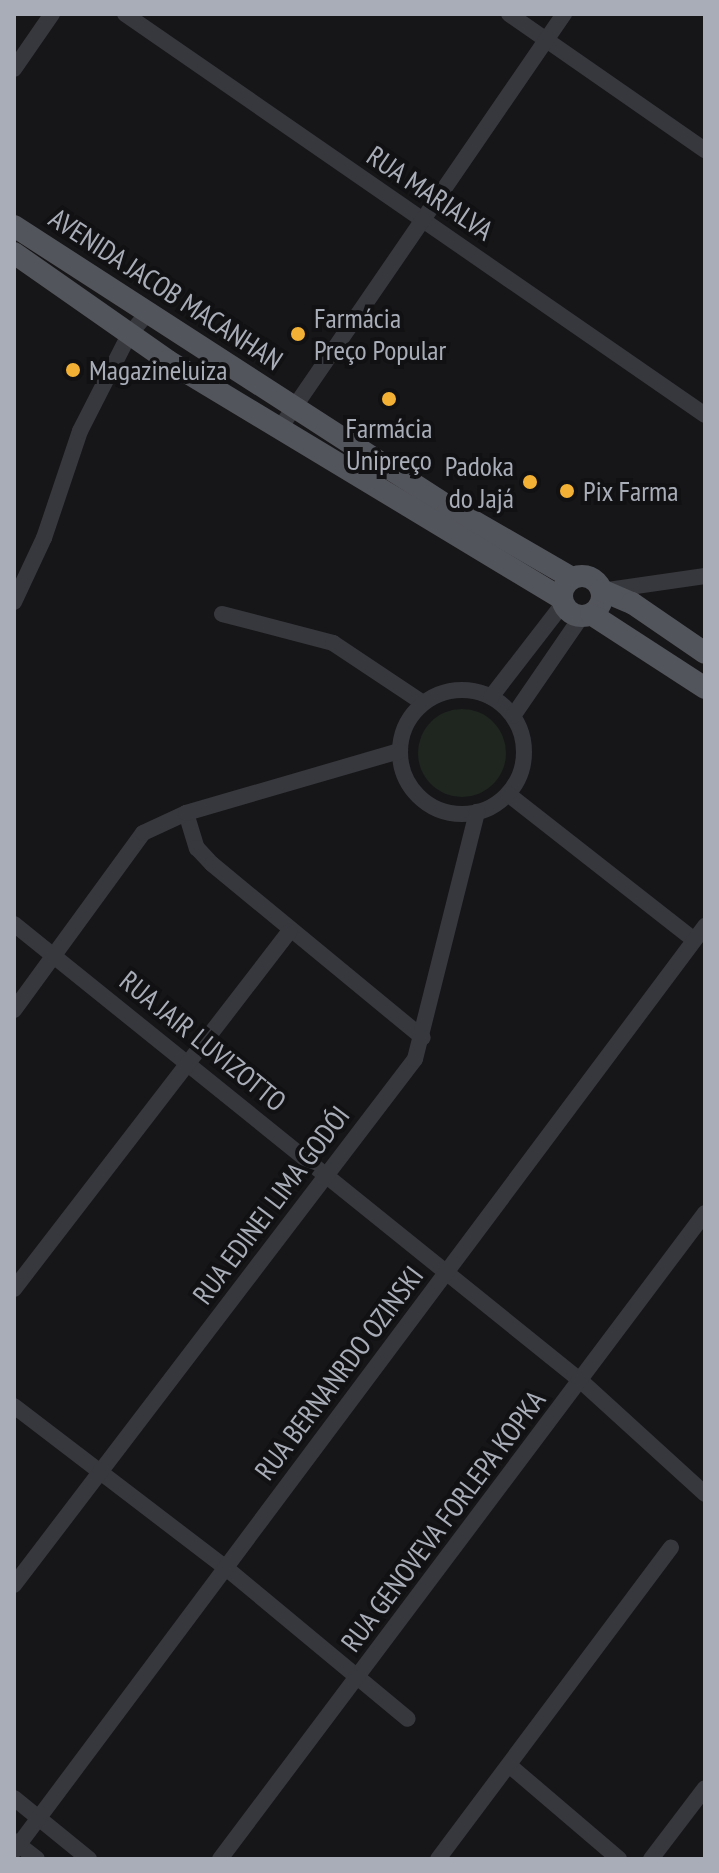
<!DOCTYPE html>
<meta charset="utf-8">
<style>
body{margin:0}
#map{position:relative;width:719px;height:1873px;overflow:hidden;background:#161618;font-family:"PT Sans Narrow",sans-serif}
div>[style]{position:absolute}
.green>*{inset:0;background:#1e261f}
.round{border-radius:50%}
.minor>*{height:16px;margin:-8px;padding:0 8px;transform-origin:8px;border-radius:8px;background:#37383d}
.minor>.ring{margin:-8px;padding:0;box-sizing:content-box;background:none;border:16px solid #37383d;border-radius:50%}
.major>*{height:22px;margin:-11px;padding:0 11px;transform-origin:11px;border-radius:11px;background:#53555c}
.major>.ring{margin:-11px;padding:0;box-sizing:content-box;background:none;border:22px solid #53555c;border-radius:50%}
.dots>*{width:22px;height:22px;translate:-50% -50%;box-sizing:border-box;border:4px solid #111113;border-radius:50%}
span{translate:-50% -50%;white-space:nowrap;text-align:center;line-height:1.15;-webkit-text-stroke:8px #111113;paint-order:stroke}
.street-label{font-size:28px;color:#a8adb8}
.poi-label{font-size:28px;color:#a8adb8}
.left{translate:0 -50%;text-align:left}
.right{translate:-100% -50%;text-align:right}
.frame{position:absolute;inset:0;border:16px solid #a8adb8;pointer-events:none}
</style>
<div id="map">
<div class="green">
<div class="round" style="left:418px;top:709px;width:88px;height:88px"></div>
</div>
<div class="minor">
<div style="left:125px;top:14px;width:705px;rotate:34.66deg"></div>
<div style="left:509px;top:14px;width:239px;rotate:34.8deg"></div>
<div style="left:14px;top:69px;width:67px;rotate:-55.4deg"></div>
<div style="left:280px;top:428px;width:502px;rotate:-55.55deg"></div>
<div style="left:608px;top:590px;width:98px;rotate:-8.2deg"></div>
<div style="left:14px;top:602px;width:71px;rotate:-64.9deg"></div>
<div style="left:44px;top:538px;width:113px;rotate:-71.4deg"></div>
<div style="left:80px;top:431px;width:108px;rotate:-63deg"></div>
<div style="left:129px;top:335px;width:26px;rotate:-50deg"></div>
<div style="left:222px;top:614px;width:115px;rotate:14.6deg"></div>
<div style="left:333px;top:643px;width:108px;rotate:33.7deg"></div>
<div class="ring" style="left:400px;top:690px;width:108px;height:108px"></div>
<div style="left:491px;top:697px;width:118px;rotate:-52.3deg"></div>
<div style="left:513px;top:716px;width:120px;rotate:-55.5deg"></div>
<div style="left:508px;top:794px;width:236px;rotate:38.1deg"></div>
<div style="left:186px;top:813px;width:37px;rotate:73deg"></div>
<div style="left:197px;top:848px;width:22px;rotate:47deg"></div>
<div style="left:212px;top:864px;width:273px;rotate:39.5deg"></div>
<div style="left:14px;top:924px;width:728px;rotate:38.87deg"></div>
<div style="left:581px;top:1381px;width:168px;rotate:42.3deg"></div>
<div style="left:14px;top:1010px;width:219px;rotate:-53.9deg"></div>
<div style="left:143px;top:833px;width:47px;rotate:-24.9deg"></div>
<div style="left:186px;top:813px;width:223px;rotate:-16.2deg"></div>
<div style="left:14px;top:1289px;width:451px;rotate:-52.4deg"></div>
<div style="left:14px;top:1406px;width:267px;rotate:37.4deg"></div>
<div style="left:226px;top:1568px;width:236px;rotate:39.7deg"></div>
<div style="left:14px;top:1585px;width:661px;rotate:-52.68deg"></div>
<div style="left:415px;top:1059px;width:255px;rotate:-75.9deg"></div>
<div style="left:509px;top:1765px;width:145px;rotate:40.5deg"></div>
<div style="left:14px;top:1798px;width:97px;rotate:39.1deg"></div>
<div style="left:14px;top:1841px;width:29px;rotate:38deg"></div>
<div style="left:14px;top:1851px;width:1155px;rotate:-53.24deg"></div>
<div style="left:220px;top:1859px;width:808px;rotate:-53.1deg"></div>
<div style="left:438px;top:1859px;width:389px;rotate:-53.2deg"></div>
<div style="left:651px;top:1859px;width:89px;rotate:-52.7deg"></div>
</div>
<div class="major">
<div style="left:14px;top:226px;width:518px;rotate:32.86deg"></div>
<div style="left:449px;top:507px;width:142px;rotate:30deg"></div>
<div style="left:14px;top:253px;width:188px;rotate:35deg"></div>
<div style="left:168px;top:361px;width:459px;rotate:31.1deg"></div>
<div class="ring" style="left:562px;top:576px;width:18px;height:18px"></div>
<div style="left:601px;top:590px;width:34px;rotate:23deg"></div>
<div style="left:632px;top:603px;width:88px;rotate:34.4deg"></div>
<div style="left:591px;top:614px;width:136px;rotate:33deg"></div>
</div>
<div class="dots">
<div style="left:298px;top:334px;background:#f2b134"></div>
<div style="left:73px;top:370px;background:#f2b134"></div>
<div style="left:389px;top:399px;background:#f2b134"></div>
<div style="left:530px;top:482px;background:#f2b134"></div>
<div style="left:567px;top:491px;background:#f2b134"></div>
</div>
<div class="street-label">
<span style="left:430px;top:193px;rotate:34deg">RUA MARIALVA</span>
<span style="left:166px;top:289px;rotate:33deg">AVENIDA JACOB MACANHAN</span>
<span style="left:203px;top:1041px;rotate:39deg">RUA JAIR LUVIZOTTO</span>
<span style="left:271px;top:1205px;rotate:-53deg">RUA EDINEI LIMA GODÓI</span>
<span style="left:339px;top:1373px;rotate:-53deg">RUA BERNANRDO OZINSKI</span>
<span style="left:443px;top:1521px;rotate:-53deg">RUA GENOVEVA FORLEPA KOPKA</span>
</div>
<div class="poi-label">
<span class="left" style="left:314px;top:334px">Farmácia<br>Preço Popular</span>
<span class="left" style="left:89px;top:370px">Magazineluiza</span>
<span style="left:389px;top:444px">Farmácia<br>Unipreço</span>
<span class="right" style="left:514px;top:482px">Padoka<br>do Jajá</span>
<span class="left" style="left:583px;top:491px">Pix Farma</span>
</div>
<div class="frame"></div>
</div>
